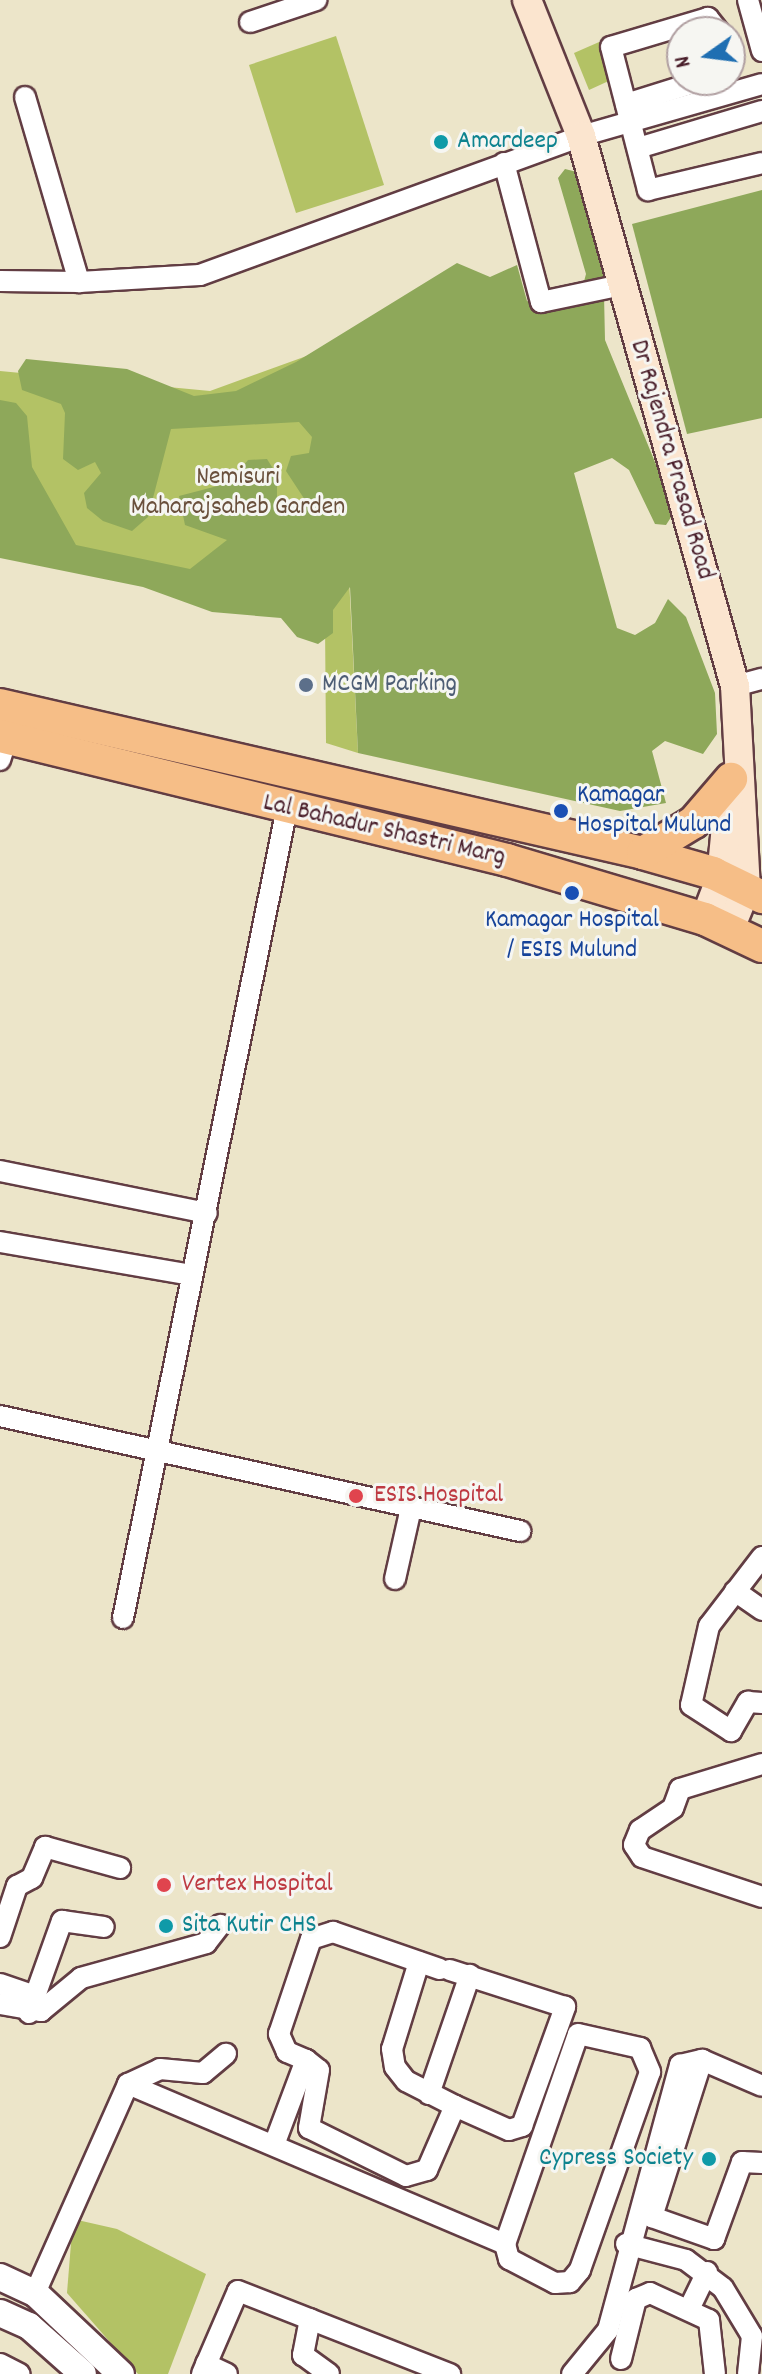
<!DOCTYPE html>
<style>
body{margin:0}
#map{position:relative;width:762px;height:2374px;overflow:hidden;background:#ece5c9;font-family:Dekko,sans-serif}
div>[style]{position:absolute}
.green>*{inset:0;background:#b3c265}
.forest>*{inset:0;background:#8ea85a}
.roads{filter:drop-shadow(2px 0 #623d43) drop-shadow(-2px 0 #623d43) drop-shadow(0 2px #623d43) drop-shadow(0 -2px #623d43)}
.minor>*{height:20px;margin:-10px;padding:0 10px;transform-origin:10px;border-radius:10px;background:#fff}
.tertiary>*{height:26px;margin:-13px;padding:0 13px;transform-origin:13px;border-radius:13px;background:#fff}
.secondary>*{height:28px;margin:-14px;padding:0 14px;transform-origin:14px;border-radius:14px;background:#fbe5cf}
.primary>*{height:32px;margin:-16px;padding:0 16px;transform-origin:16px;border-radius:16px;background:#f6be87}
.dots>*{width:22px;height:22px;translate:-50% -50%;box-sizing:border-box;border:4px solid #f6f6f2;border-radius:50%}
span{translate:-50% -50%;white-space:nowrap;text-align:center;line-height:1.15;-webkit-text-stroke:6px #f6f6f2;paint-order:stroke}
.culture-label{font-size:26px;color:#0d838f}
.left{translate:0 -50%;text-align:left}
.right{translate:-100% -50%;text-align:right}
.street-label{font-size:26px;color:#4a1f2b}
.park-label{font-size:26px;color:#6a503c}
.service-label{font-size:26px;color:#4e5e75}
.transit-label{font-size:26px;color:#164399}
.health-label{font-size:26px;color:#be3a42}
.north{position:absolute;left:666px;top:16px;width:80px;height:80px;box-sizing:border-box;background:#f6f6f2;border:2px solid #b1a0a2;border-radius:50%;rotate:256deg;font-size:22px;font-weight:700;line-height:32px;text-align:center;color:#4a1f2b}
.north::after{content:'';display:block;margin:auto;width:28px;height:36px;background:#1f6fb2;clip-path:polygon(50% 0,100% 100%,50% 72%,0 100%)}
</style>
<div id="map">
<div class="green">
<div style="clip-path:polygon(336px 36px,384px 185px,296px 213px,249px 65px)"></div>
<div style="clip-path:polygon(606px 39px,613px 79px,589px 90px,574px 53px)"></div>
<div style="clip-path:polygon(337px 345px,358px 753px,326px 743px,325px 624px,0 547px,0 371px,210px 391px)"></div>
<div style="clip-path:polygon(73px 2219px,117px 2229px,206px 2274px,168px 2374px,138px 2374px,67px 2293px)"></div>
</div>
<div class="forest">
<div style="clip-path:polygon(565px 169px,577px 172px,603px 249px,605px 340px,675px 511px,666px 525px,655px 524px,629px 470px,612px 458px,574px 473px,617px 628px,635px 635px,655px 623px,668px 599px,686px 617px,715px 693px,717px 734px,703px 754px,665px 741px,652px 751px,666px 803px,620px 811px,358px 753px,350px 587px,333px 610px,333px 633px,318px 644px,297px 637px,281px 618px,212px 612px,143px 587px,0 558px,0 400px,16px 403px,27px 416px,32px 467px,76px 545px,190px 569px,227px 540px,185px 525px,179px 496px,229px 483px,248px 460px,267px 459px,277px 475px,277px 512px,305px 500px,286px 471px,291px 456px,309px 453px,312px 437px,299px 422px,171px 429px,148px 517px,132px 531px,103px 521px,87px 508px,84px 493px,101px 473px,95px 462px,78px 470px,63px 459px,65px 413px,61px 404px,22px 390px,18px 371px,26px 359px,127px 369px,194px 396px,236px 391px,296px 362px,457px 263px,490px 277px,517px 265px,527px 301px,550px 308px,579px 300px,586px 274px,558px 178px)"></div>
<div style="clip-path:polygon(762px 190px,762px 418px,687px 434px,632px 224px)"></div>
</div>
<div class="roads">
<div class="minor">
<div style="left:748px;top:0;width:53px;rotate:74.6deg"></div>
<div style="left:250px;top:22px;width:70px;rotate:-18.4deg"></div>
<div style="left:719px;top:32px;width:18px;rotate:-128deg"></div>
<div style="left:708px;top:18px;width:101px;rotate:163.4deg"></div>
<div style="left:611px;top:47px;width:148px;rotate:75.5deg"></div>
<div style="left:648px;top:190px;width:117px;rotate:-13.3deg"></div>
<div style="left:25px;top:97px;width:193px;rotate:73.7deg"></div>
<div style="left:79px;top:282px;width:121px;rotate:-3.3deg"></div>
<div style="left:200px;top:275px;width:406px;rotate:-20deg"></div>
<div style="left:581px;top:136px;width:188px;rotate:-16deg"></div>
<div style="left:626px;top:104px;width:81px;rotate:-17.3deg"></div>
<div style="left:638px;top:148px;width:129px;rotate:-16.6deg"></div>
<div style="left:504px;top:163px;width:144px;rotate:75.1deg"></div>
<div style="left:541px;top:302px;width:83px;rotate:-11.9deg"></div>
<div style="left:0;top:281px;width:79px;rotate:0.7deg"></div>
<div style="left:735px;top:686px;width:28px;rotate:-15deg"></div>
<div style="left:0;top:760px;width:23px;rotate:-72deg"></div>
<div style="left:0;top:1171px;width:211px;rotate:11.5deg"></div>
<div style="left:0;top:1242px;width:195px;rotate:9.8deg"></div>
<div style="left:0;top:1416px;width:533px;rotate:12.47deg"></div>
<div style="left:762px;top:1557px;width:87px;rotate:127.5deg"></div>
<div style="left:709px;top:1626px;width:81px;rotate:102.8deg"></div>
<div style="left:691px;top:1705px;width:48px;rotate:33deg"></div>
<div style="left:731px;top:1731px;width:34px;rotate:-60deg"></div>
<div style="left:748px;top:1702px;width:14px;rotate:4deg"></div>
<div style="left:395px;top:1579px;width:73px;rotate:-77.3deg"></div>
<div style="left:735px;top:1591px;width:33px;rotate:35deg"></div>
<div style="left:123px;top:1618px;width:826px;rotate:-78.55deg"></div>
<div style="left:762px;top:1764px;width:86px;rotate:163deg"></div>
<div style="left:680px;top:1789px;width:20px;rotate:110deg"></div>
<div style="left:673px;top:1808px;width:40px;rotate:146deg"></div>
<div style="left:640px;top:1830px;width:16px;rotate:112deg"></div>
<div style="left:634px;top:1845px;width:14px;rotate:56deg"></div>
<div style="left:642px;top:1857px;width:126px;rotate:18.4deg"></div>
<div style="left:0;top:1937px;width:54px;rotate:-71.6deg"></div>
<div style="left:17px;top:1886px;width:17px;rotate:-28deg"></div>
<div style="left:32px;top:1878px;width:34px;rotate:-67deg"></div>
<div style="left:45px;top:1847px;width:78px;rotate:15.6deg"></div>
<div style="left:419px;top:1962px;width:91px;rotate:107.2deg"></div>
<div style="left:392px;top:2049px;width:18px;rotate:81deg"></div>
<div style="left:395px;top:2067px;width:18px;rotate:52deg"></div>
<div style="left:406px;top:2081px;width:55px;rotate:27deg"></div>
<div style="left:0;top:1984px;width:37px;rotate:19deg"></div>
<div style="left:0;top:2004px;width:42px;rotate:9.7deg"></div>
<div style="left:41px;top:2011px;width:52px;rotate:-39.5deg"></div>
<div style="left:81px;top:1978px;width:130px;rotate:-15.6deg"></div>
<div style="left:206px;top:1943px;width:23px;rotate:-52deg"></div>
<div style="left:29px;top:2013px;width:98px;rotate:-70.3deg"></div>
<div style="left:62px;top:1921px;width:42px;rotate:8.1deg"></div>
<div style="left:306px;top:2060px;width:16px;rotate:38deg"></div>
<div style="left:319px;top:2070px;width:59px;rotate:99.8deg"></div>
<div style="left:309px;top:2128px;width:108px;rotate:26.3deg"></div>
<div style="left:406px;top:2176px;width:22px;rotate:-16deg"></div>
<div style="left:427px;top:2170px;width:70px;rotate:-66.4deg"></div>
<div style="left:455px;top:2106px;width:59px;rotate:24deg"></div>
<div style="left:509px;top:2130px;width:14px;rotate:-17deg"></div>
<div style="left:522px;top:2126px;width:127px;rotate:-70.1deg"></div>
<div style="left:565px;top:2007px;width:121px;rotate:-162.2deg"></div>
<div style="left:702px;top:2060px;width:165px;rotate:107.7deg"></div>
<div style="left:652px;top:2217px;width:66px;rotate:19.5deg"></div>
<div style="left:714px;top:2239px;width:82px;rotate:-70deg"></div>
<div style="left:742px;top:2162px;width:20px;rotate:3deg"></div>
<div style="left:128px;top:2084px;width:35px;rotate:-25deg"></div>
<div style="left:160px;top:2069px;width:43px;rotate:5.3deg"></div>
<div style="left:203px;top:2073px;width:30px;rotate:-40deg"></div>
<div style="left:429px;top:2094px;width:126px;rotate:-71deg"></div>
<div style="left:274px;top:2145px;width:91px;rotate:-69.4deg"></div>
<div style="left:306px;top:2060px;width:21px;rotate:-157deg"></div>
<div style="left:287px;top:2052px;width:20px;rotate:-114deg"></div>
<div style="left:279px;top:2034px;width:100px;rotate:-71.4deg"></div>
<div style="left:311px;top:1939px;width:23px;rotate:-18deg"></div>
<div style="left:333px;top:1932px;width:113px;rotate:19.1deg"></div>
<div style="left:626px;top:2244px;width:62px;rotate:14.9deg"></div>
<div style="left:686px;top:2260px;width:46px;rotate:37.1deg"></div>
<div style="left:723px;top:2288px;width:56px;rotate:58.9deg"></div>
<div style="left:752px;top:2336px;width:38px;rotate:96deg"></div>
<div style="left:35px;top:2293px;width:229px;rotate:-66deg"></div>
<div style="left:128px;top:2084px;width:410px;rotate:23deg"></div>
<div style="left:505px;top:2244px;width:222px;rotate:-70.8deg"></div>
<div style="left:578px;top:2034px;width:64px;rotate:12.7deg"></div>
<div style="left:640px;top:2048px;width:26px;rotate:67deg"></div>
<div style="left:650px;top:2072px;width:210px;rotate:109.5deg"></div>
<div style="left:580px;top:2270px;width:16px;rotate:130deg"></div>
<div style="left:570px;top:2282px;width:15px;rotate:176deg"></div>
<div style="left:555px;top:2283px;width:52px;rotate:-152.4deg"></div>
<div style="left:509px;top:2259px;width:16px;rotate:-105deg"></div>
<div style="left:690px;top:2307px;width:39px;rotate:-64deg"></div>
<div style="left:310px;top:2319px;width:37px;rotate:101deg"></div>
<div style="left:303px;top:2355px;width:32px;rotate:36deg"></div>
<div style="left:621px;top:2359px;width:62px;rotate:-76deg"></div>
<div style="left:636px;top:2299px;width:15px;rotate:-23deg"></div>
<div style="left:650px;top:2293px;width:65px;rotate:24.6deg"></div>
<div style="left:709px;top:2320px;width:54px;rotate:83.7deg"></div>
<div style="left:0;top:2364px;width:22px;rotate:27deg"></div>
<div style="left:206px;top:2364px;width:23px;rotate:25deg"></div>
<div style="left:202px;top:2374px;width:90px;rotate:-66.6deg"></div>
<div style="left:238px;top:2291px;width:228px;rotate:21.4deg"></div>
<div style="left:572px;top:2374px;width:57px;rotate:-50.7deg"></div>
<div style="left:608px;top:2330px;width:275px;rotate:-74.8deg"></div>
<div style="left:680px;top:2065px;width:23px;rotate:-13deg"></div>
<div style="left:702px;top:2060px;width:65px;rotate:23.4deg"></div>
</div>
<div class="tertiary">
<div style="left:0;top:2277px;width:38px;rotate:25deg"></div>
<div style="left:35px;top:2293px;width:118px;rotate:43.3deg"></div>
<div style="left:0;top:2313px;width:32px;rotate:24deg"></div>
<div style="left:29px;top:2326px;width:72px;rotate:41.6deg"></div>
</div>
<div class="secondary">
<div style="left:527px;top:0;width:146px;rotate:68.3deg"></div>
<div style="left:581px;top:136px;width:571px;rotate:74.36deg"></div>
<div style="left:735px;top:686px;width:203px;rotate:86.9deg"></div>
<div style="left:746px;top:889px;width:45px;rotate:112deg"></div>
<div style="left:705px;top:919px;width:45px;rotate:-69.1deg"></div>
<div style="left:721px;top:877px;width:81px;rotate:-84.4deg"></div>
</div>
<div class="primary">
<div style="left:0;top:705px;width:660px;rotate:12.96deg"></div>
<div style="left:643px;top:853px;width:73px;rotate:15.9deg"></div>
<div style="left:713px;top:873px;width:55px;rotate:26.1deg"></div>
<div style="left:0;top:736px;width:522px;rotate:13.74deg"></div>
<div style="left:507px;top:860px;width:207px;rotate:16.6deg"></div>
<div style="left:705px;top:919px;width:63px;rotate:25.3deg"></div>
<div style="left:643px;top:853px;width:60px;rotate:-31.3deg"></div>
<div style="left:694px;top:822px;width:57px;rotate:-49.3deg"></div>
</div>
</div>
<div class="dots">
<div style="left:441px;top:142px;background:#0f9aa8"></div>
<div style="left:306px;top:685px;background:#5c6f8a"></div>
<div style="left:561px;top:811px;background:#1a4fb4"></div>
<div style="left:572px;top:893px;background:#1a4fb4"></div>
<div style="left:356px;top:1496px;background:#e0444e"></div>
<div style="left:164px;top:1885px;background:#e0444e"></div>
<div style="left:166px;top:1926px;background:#0f9aa8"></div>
<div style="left:709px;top:2159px;background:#0f9aa8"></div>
</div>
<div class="culture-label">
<span class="left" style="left:457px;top:142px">Amardeep</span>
<span class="left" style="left:182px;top:1926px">Sita Kutir CHS</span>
<span class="right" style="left:693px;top:2159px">Cypress Society</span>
</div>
<div class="street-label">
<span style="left:671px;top:460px;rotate:74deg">Dr Rajendra Prasad Road</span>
<span style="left:384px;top:831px;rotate:13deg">Lal Bahadur Shastri Marg</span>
</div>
<div class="park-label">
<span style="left:238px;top:493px">Nemisuri<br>Maharajsaheb Garden</span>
</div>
<div class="service-label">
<span class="left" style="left:322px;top:685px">MCGM Parking</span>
</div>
<div class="transit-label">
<span class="left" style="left:577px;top:811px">Kamagar<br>Hospital Mulund</span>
<span style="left:572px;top:936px">Kamagar Hospital<br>/ ESIS Mulund</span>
</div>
<div class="health-label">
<span class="left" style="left:374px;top:1496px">ESIS Hospital</span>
<span class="left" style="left:182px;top:1885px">Vertex Hospital</span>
</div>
<div class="north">N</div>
</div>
